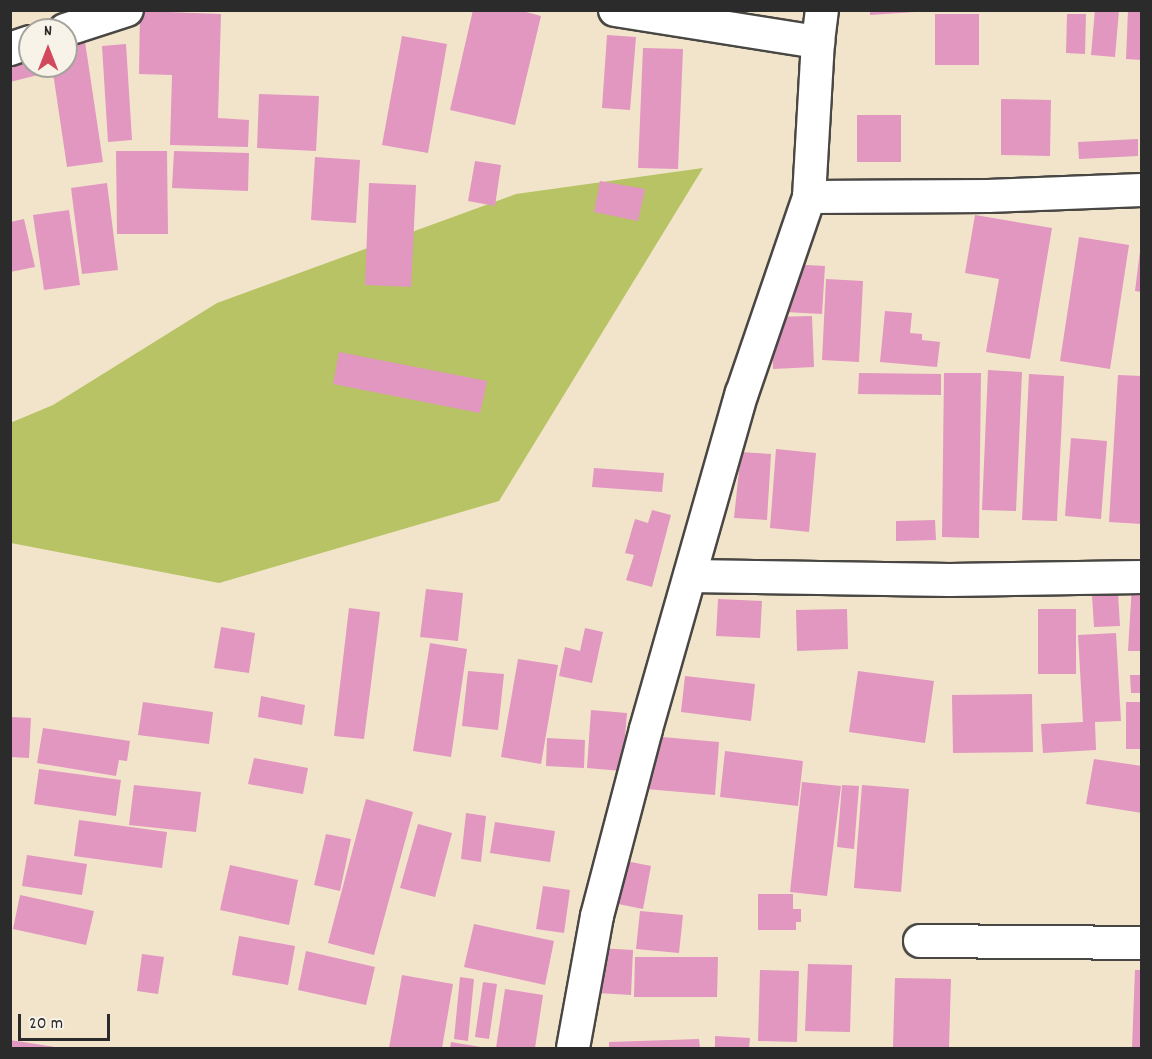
<!DOCTYPE html>
<style>
body{margin:0}
#map{position:relative;width:1152px;height:1059px;overflow:hidden;background:#f2e4ca;font-family:Dekko,sans-serif}
div>[style]{position:absolute}
.green>*{inset:0;background:#b7c364}
.building>*{inset:0;background:#e197c0}
.roads{filter:drop-shadow(2px 0 #494743) drop-shadow(-2px 0 #494743) drop-shadow(0 2px #494743) drop-shadow(0 -2px #494743)}
.minor>*{height:32px;margin:-16px;padding:0 16px;transform-origin:16px;border-radius:16px;background:#fff}
span{translate:-50% -50%;white-space:nowrap;text-align:center;line-height:1.15;-webkit-text-stroke:6px #f7f3e8;paint-order:stroke}
.frame{position:absolute;inset:0;border:12px solid #2b2b2b;pointer-events:none}
.north{position:absolute;left:18px;top:18px;width:60px;height:60px;box-sizing:border-box;background:#f7f3e8;border:2px solid #a5a39c;border-radius:50%;rotate:0deg;font-size:16px;font-weight:700;line-height:24px;text-align:center;color:#2b2b2b}
.north::after{content:'';display:block;margin:auto;width:21px;height:27px;background:#d1495b;clip-path:polygon(50% 0,100% 100%,50% 72%,0 100%)}
.scale{position:absolute;left:18px;top:1014px;width:92px;height:27px;box-sizing:border-box;border:3px solid #2b2b2b;border-top:0;padding-left:8px;font-size:18px;line-height:21px;white-space:nowrap;color:#2b2b2b;-webkit-text-stroke:4px #f7f3e8;paint-order:stroke}
</style>
<div id="map">
<div class="green">
<div style="clip-path:polygon(703px 168px,499px 501px,219px 583px,11px 543px,10px 423px,53px 405px,217px 303px,516px 194px)"></div>
</div>
<div class="building">
<div style="clip-path:polygon(473px 10px,519px 10px,541px 16px,515px 125px,450px 110px)"></div>
<div style="clip-path:polygon(870px 10px,915px 10px,915px 12px,870px 15px)"></div>
<div style="clip-path:polygon(1095px 10px,1119px 10px,1115px 57px,1091px 55px)"></div>
<div style="clip-path:polygon(1128px 10px,1142px 10px,1142px 60px,1126px 59px)"></div>
<div style="clip-path:polygon(140px 11px,221px 14px,218px 118px,249px 120px,248px 147px,170px 145px,172px 75px,139px 74px)"></div>
<div style="clip-path:polygon(935px 14px,979px 14px,979px 65px,935px 65px)"></div>
<div style="clip-path:polygon(1067px 14px,1086px 14px,1085px 54px,1066px 53px)"></div>
<div style="clip-path:polygon(84px 35px,103px 162px,67px 167px,52px 66px,66px 66px,66px 38px)"></div>
<div style="clip-path:polygon(607px 35px,636px 37px,630px 110px,602px 108px)"></div>
<div style="clip-path:polygon(402px 36px,447px 44px,428px 153px,382px 145px)"></div>
<div style="clip-path:polygon(126px 44px,132px 140px,108px 142px,102px 46px)"></div>
<div style="clip-path:polygon(30px 48px,30px 66px,36px 66px,38px 75px,10px 82px,10px 54px)"></div>
<div style="clip-path:polygon(643px 48px,683px 49px,678px 169px,638px 168px)"></div>
<div style="clip-path:polygon(259px 94px,319px 96px,316px 151px,257px 148px)"></div>
<div style="clip-path:polygon(1001px 99px,1051px 100px,1050px 156px,1001px 155px)"></div>
<div style="clip-path:polygon(857px 115px,901px 115px,901px 162px,857px 162px)"></div>
<div style="clip-path:polygon(1138px 139px,1138px 156px,1079px 159px,1078px 142px)"></div>
<div style="clip-path:polygon(116px 151px,167px 151px,168px 234px,117px 234px)"></div>
<div style="clip-path:polygon(174px 151px,249px 153px,248px 191px,172px 188px)"></div>
<div style="clip-path:polygon(315px 157px,360px 160px,356px 223px,311px 220px)"></div>
<div style="clip-path:polygon(475px 161px,501px 165px,495px 206px,468px 201px)"></div>
<div style="clip-path:polygon(600px 181px,645px 189px,638px 221px,594px 212px)"></div>
<div style="clip-path:polygon(107px 183px,118px 270px,82px 274px,71px 188px)"></div>
<div style="clip-path:polygon(369px 183px,416px 185px,411px 287px,365px 285px)"></div>
<div style="clip-path:polygon(69px 210px,80px 285px,44px 290px,33px 215px)"></div>
<div style="clip-path:polygon(975px 215px,1052px 228px,1030px 359px,986px 352px,999px 279px,965px 273px)"></div>
<div style="clip-path:polygon(24px 219px,35px 267px,10px 272px,10px 222px)"></div>
<div style="clip-path:polygon(1079px 237px,1129px 245px,1110px 369px,1060px 361px)"></div>
<div style="clip-path:polygon(1140px 251px,1142px 251px,1142px 292px,1135px 291px)"></div>
<div style="clip-path:polygon(788px 264px,825px 266px,822px 314px,785px 312px)"></div>
<div style="clip-path:polygon(826px 279px,863px 281px,859px 362px,822px 360px)"></div>
<div style="clip-path:polygon(885px 311px,912px 313px,910px 333px,922px 334px,922px 340px,940px 342px,937px 367px,880px 362px)"></div>
<div style="clip-path:polygon(812px 316px,814px 367px,773px 369px,771px 317px)"></div>
<div style="clip-path:polygon(339px 352px,487px 381px,480px 413px,333px 384px)"></div>
<div style="clip-path:polygon(988px 370px,1022px 372px,1016px 511px,982px 510px)"></div>
<div style="clip-path:polygon(859px 373px,941px 374px,941px 395px,858px 394px)"></div>
<div style="clip-path:polygon(944px 373px,981px 373px,979px 538px,942px 537px)"></div>
<div style="clip-path:polygon(1029px 374px,1064px 376px,1057px 521px,1022px 520px)"></div>
<div style="clip-path:polygon(1118px 375px,1142px 376px,1142px 524px,1109px 522px)"></div>
<div style="clip-path:polygon(1071px 438px,1107px 441px,1101px 519px,1065px 516px)"></div>
<div style="clip-path:polygon(776px 449px,816px 453px,809px 532px,770px 528px)"></div>
<div style="clip-path:polygon(741px 452px,771px 454px,767px 520px,734px 518px)"></div>
<div style="clip-path:polygon(594px 468px,664px 473px,662px 492px,592px 487px)"></div>
<div style="clip-path:polygon(652px 510px,671px 515px,652px 587px,626px 580px,634px 555px,625px 553px,635px 519px,648px 523px)"></div>
<div style="clip-path:polygon(935px 520px,936px 540px,896px 541px,896px 521px)"></div>
<div style="clip-path:polygon(1132px 584px,1142px 584px,1142px 651px,1128px 651px)"></div>
<div style="clip-path:polygon(426px 589px,463px 593px,458px 641px,420px 637px)"></div>
<div style="clip-path:polygon(1118px 593px,1120px 626px,1094px 627px,1092px 595px)"></div>
<div style="clip-path:polygon(718px 599px,762px 601px,760px 638px,716px 636px)"></div>
<div style="clip-path:polygon(349px 608px,380px 612px,364px 739px,334px 736px)"></div>
<div style="clip-path:polygon(847px 609px,848px 649px,797px 651px,796px 610px)"></div>
<div style="clip-path:polygon(1038px 609px,1076px 609px,1076px 674px,1038px 674px)"></div>
<div style="clip-path:polygon(221px 627px,255px 633px,249px 673px,214px 668px)"></div>
<div style="clip-path:polygon(585px 628px,603px 632px,592px 683px,559px 676px,565px 647px,580px 651px)"></div>
<div style="clip-path:polygon(1116px 633px,1121px 721px,1095px 722px,1096px 750px,1043px 753px,1041px 724px,1083px 722px,1078px 635px)"></div>
<div style="clip-path:polygon(430px 643px,467px 649px,451px 757px,413px 751px)"></div>
<div style="clip-path:polygon(518px 659px,558px 665px,541px 764px,501px 757px)"></div>
<div style="clip-path:polygon(468px 671px,504px 674px,498px 730px,462px 726px)"></div>
<div style="clip-path:polygon(858px 671px,934px 681px,925px 743px,849px 732px)"></div>
<div style="clip-path:polygon(1130px 675px,1142px 675px,1142px 693px,1131px 693px)"></div>
<div style="clip-path:polygon(685px 676px,755px 684px,751px 721px,681px 712px)"></div>
<div style="clip-path:polygon(1032px 694px,1033px 752px,953px 753px,952px 695px)"></div>
<div style="clip-path:polygon(261px 696px,305px 705px,302px 725px,258px 717px)"></div>
<div style="clip-path:polygon(143px 702px,213px 712px,209px 744px,138px 735px)"></div>
<div style="clip-path:polygon(1126px 702px,1142px 702px,1142px 749px,1126px 749px)"></div>
<div style="clip-path:polygon(591px 710px,627px 713px,622px 771px,587px 768px)"></div>
<div style="clip-path:polygon(10px 717px,31px 718px,29px 758px,10px 757px)"></div>
<div style="clip-path:polygon(43px 728px,130px 741px,127px 761px,119px 760px,116px 776px,37px 763px)"></div>
<div style="clip-path:polygon(651px 736px,719px 742px,715px 795px,646px 789px)"></div>
<div style="clip-path:polygon(547px 738px,585px 740px,584px 768px,546px 766px)"></div>
<div style="clip-path:polygon(725px 751px,803px 761px,798px 806px,720px 797px)"></div>
<div style="clip-path:polygon(254px 758px,308px 768px,303px 794px,248px 784px)"></div>
<div style="clip-path:polygon(1094px 759px,1142px 766px,1142px 813px,1086px 804px)"></div>
<div style="clip-path:polygon(39px 769px,121px 780px,116px 816px,34px 804px)"></div>
<div style="clip-path:polygon(802px 782px,841px 786px,827px 896px,790px 892px)"></div>
<div style="clip-path:polygon(134px 785px,201px 792px,196px 832px,129px 825px)"></div>
<div style="clip-path:polygon(842px 785px,859px 786px,854px 849px,837px 847px)"></div>
<div style="clip-path:polygon(862px 785px,909px 789px,901px 892px,854px 888px)"></div>
<div style="clip-path:polygon(366px 799px,413px 812px,374px 955px,328px 943px)"></div>
<div style="clip-path:polygon(466px 813px,486px 816px,481px 862px,461px 859px)"></div>
<div style="clip-path:polygon(79px 820px,167px 832px,162px 868px,74px 856px)"></div>
<div style="clip-path:polygon(495px 822px,555px 831px,550px 862px,490px 853px)"></div>
<div style="clip-path:polygon(418px 824px,452px 833px,435px 897px,400px 888px)"></div>
<div style="clip-path:polygon(326px 834px,351px 839px,340px 891px,314px 885px)"></div>
<div style="clip-path:polygon(27px 855px,87px 864px,82px 895px,22px 886px)"></div>
<div style="clip-path:polygon(621px 860px,651px 866px,643px 909px,613px 903px)"></div>
<div style="clip-path:polygon(230px 865px,298px 880px,289px 925px,220px 910px)"></div>
<div style="clip-path:polygon(543px 886px,570px 890px,564px 933px,536px 929px)"></div>
<div style="clip-path:polygon(758px 894px,793px 894px,793px 909px,801px 909px,801px 922px,796px 922px,796px 930px,758px 930px)"></div>
<div style="clip-path:polygon(20px 895px,94px 911px,86px 945px,13px 929px)"></div>
<div style="clip-path:polygon(640px 911px,683px 915px,679px 953px,636px 949px)"></div>
<div style="clip-path:polygon(474px 924px,554px 941px,545px 985px,464px 967px)"></div>
<div style="clip-path:polygon(239px 936px,295px 946px,288px 985px,232px 975px)"></div>
<div style="clip-path:polygon(599px 948px,633px 950px,631px 995px,597px 993px)"></div>
<div style="clip-path:polygon(306px 951px,375px 967px,366px 1005px,298px 990px)"></div>
<div style="clip-path:polygon(142px 954px,164px 957px,158px 994px,137px 991px)"></div>
<div style="clip-path:polygon(635px 957px,718px 957px,717px 997px,634px 997px)"></div>
<div style="clip-path:polygon(808px 964px,852px 965px,850px 1032px,805px 1031px)"></div>
<div style="clip-path:polygon(760px 970px,799px 971px,797px 1042px,758px 1041px)"></div>
<div style="clip-path:polygon(1135px 970px,1142px 970px,1142px 1048px,1132px 1048px)"></div>
<div style="clip-path:polygon(402px 975px,453px 984px,442px 1048px,389px 1048px)"></div>
<div style="clip-path:polygon(460px 977px,474px 979px,468px 1041px,454px 1039px)"></div>
<div style="clip-path:polygon(895px 978px,951px 979px,949px 1048px,893px 1048px)"></div>
<div style="clip-path:polygon(483px 982px,497px 984px,489px 1039px,475px 1037px)"></div>
<div style="clip-path:polygon(505px 989px,543px 995px,535px 1048px,496px 1048px)"></div>
<div style="clip-path:polygon(715px 1036px,750px 1038px,749px 1048px,715px 1048px)"></div>
<div style="clip-path:polygon(699px 1039px,700px 1048px,609px 1048px,609px 1042px)"></div>
<div style="clip-path:polygon(10px 1040px,55px 1047px,55px 1048px,10px 1048px)"></div>
<div style="clip-path:polygon(451px 1042px,481px 1047px,480px 1048px,450px 1048px)"></div>
</div>
<div class="roads">
<div class="minor">
<div style="left:615px;top:10px;width:206px;rotate:9deg"></div>
<div style="left:818px;top:42px;width:32px;rotate:-83deg"></div>
<div style="left:65px;top:30px;width:65px;rotate:-17.9deg"></div>
<div style="left:10px;top:49px;width:21px;rotate:-19deg"></div>
<div style="left:809px;top:197px;width:179px;rotate:-0.3deg"></div>
<div style="left:988px;top:196px;width:154px;rotate:-2.2deg"></div>
<div style="left:690px;top:576px;width:260px;rotate:0.9deg"></div>
<div style="left:950px;top:580px;width:192px;rotate:-0.9deg"></div>
<div style="left:920px;top:941px;width:222px;rotate:0.5deg"></div>
<div style="left:573px;top:1048px;width:134px;rotate:-79.7deg"></div>
<div style="left:597px;top:916px;width:193px;rotate:-75.3deg"></div>
<div style="left:646px;top:729px;width:349px;rotate:-74.1deg"></div>
<div style="left:742px;top:393px;width:207px;rotate:-71.1deg"></div>
<div style="left:809px;top:197px;width:155px;rotate:-86.7deg"></div>
</div>
</div>
<div class="frame"></div>
<div class="north">N</div>
<div class="scale">20 m</div>
</div>
